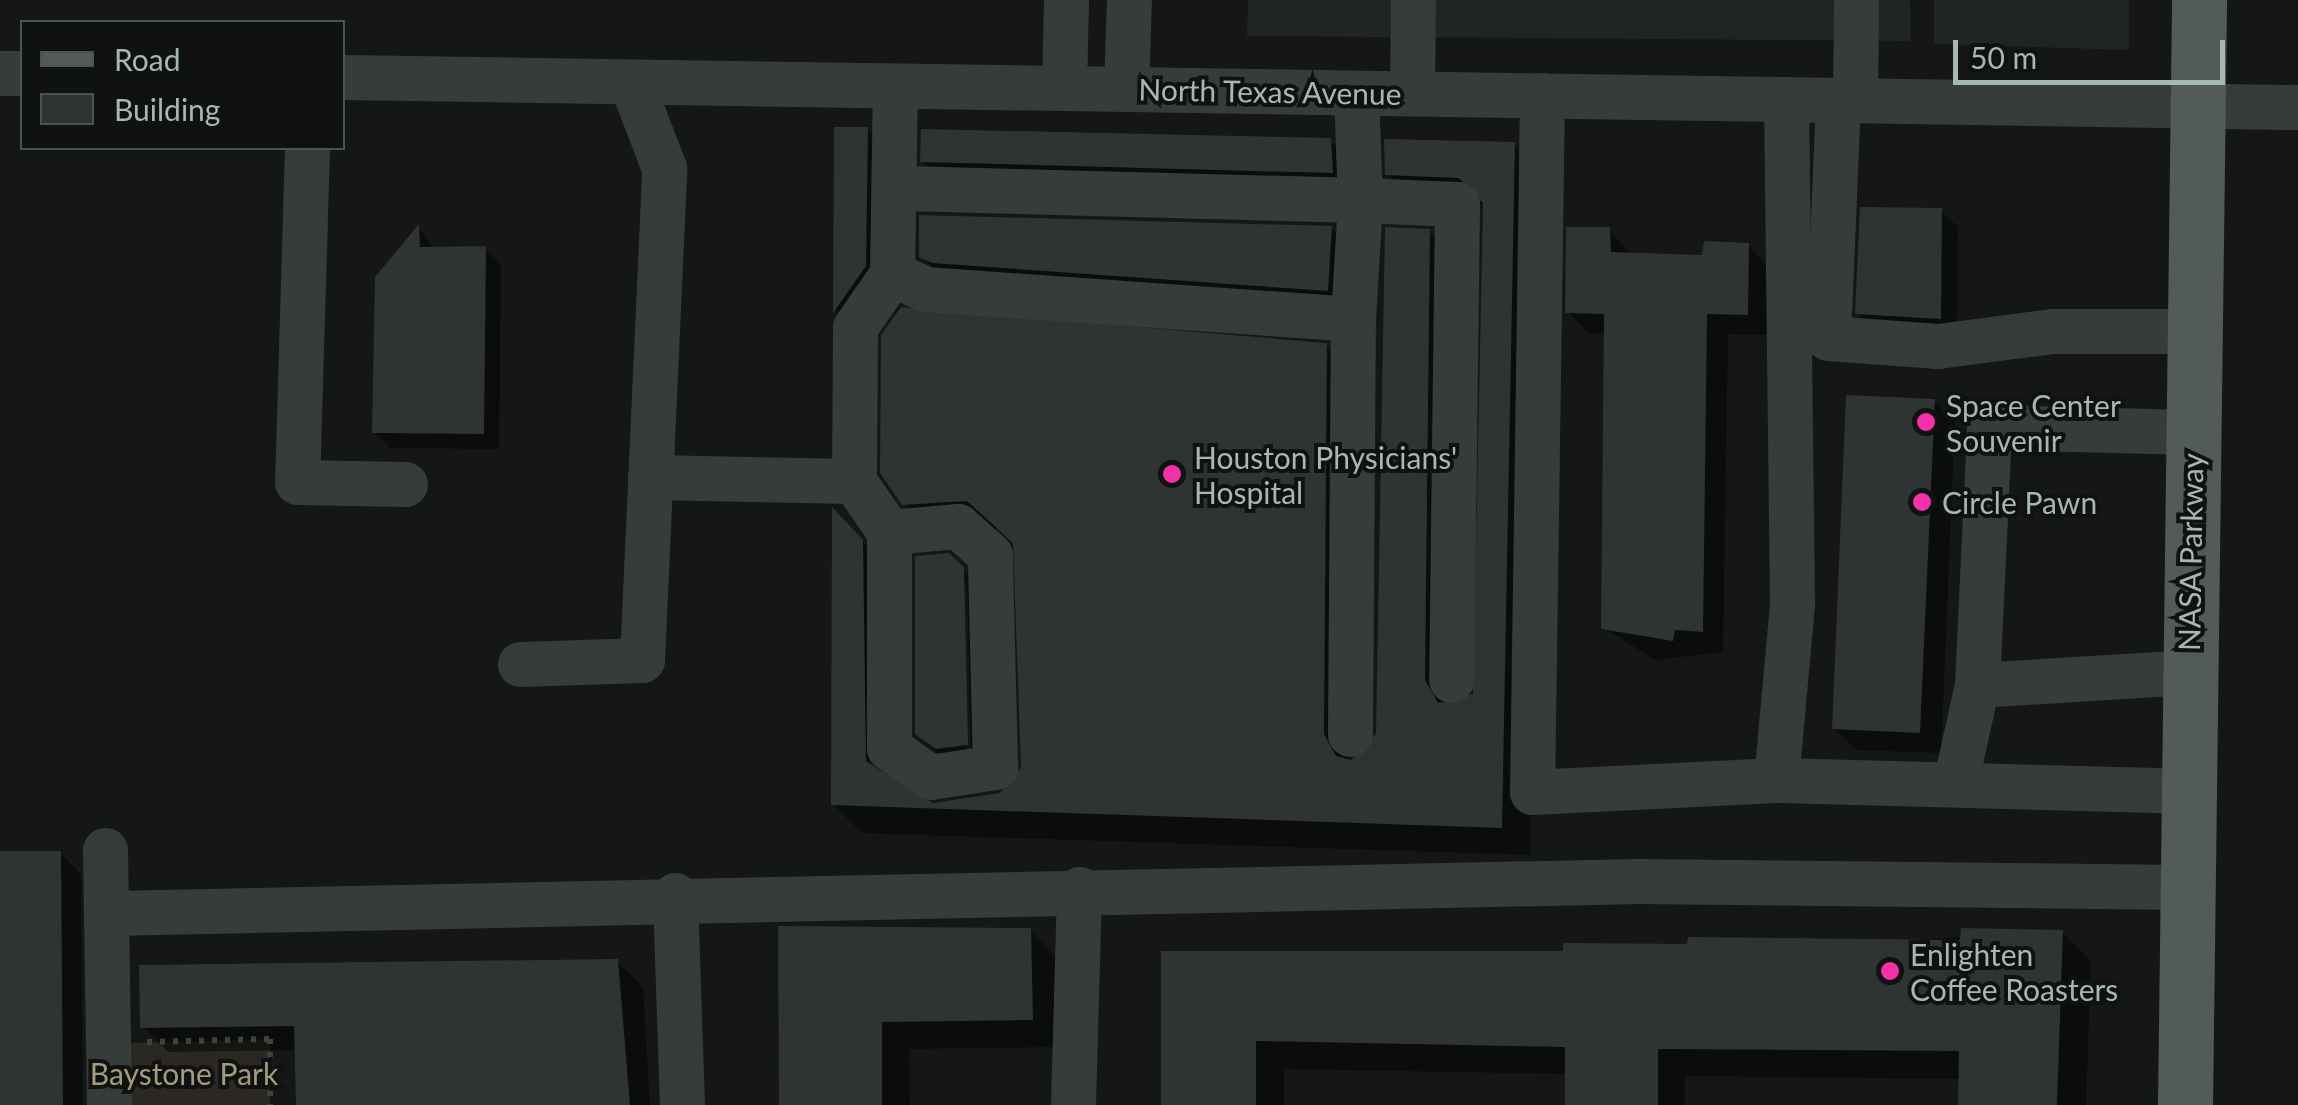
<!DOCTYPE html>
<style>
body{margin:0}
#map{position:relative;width:2298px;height:1105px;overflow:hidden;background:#151717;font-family:Lato,sans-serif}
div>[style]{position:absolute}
.built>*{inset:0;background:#212424}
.green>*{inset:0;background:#2a2821}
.shadow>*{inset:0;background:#0007}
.building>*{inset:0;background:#303333}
.path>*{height:6px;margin-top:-3px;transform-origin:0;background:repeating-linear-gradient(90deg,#3c433f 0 5px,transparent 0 13px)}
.minor>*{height:45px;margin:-22.5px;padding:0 22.5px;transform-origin:22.5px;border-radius:22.5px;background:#363c3a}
.major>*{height:55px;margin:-27.5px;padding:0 27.5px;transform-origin:27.5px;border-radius:27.5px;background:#525b57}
.dots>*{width:28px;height:28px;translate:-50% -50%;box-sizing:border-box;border:5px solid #101212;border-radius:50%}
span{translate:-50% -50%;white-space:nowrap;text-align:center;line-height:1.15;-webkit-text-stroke:8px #101212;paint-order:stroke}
.street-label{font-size:30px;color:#a7b8ae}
.poi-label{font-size:30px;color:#a7b8ae}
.left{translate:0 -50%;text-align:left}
.park-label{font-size:30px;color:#a39b7e}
.legend{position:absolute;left:20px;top:20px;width:325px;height:130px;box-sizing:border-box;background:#101212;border:2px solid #4c5450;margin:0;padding:12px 18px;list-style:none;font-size:30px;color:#a7b8ae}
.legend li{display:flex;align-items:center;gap:20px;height:50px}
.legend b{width:50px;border:2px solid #4c5450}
.scale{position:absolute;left:1953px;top:40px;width:272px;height:45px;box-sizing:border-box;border:5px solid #a7b8ae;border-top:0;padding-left:12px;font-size:30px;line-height:35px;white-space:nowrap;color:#a7b8ae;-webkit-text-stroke:8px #101212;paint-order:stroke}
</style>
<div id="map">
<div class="built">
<div style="clip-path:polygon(1248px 0,1910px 0,1911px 41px,1247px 36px)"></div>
<div style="clip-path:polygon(1934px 0,2129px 0,2129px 50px,1934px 44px)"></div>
</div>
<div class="green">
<div style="clip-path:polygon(270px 1039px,270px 1105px,131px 1105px,130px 1043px)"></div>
</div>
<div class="shadow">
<div style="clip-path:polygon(836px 129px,867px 130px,896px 158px,863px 339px,836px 312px)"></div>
<div style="clip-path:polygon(1330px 141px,1359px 169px,1360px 200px,951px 190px,923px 161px)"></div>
<div style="clip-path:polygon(1514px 145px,1543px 173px,1530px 855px,862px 833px,833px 804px,860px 539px,890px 571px,894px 781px,932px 806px,1001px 795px,1024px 768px,1016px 545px,998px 529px,933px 532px,904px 503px,1325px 346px,1354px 374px,1351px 763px,1379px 735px,1429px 232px,1458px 260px,1452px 702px,1475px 696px,1486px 205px,1416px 202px,1388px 174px)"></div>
<div style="clip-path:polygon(1941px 211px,1958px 227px,1957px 334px,1874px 329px,1858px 313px)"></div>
<div style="clip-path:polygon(419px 228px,434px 249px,485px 248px,501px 265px,499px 449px,391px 448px,374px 432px)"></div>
<div style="clip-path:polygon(1331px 228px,1360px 257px,1356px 318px,950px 285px,921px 256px)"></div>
<div style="clip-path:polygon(1609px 230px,1631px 255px,1704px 257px,1748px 245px,1769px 267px,1768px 335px,1728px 334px,1723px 652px,1655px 660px,1604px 628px,1607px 334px,1589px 333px,1568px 312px)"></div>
<div style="clip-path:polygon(1934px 401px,1955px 422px,1941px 753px,1856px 750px,1834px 728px)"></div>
<div style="clip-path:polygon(evenodd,962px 569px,992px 598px,996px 772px,947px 762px,918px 733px,962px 569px,962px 582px,967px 582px,971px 757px,966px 757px,962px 582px)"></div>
<div style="clip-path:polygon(60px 853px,81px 874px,83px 1105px,3px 1105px)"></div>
<div style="clip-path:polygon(781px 928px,1030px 930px,1058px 959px,1061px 1047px,909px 1049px,910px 1105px,781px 1105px)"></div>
<div style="clip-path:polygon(2062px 933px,2091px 961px,2086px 1105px,1961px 1105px,1961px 1079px,1685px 1076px,1685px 1105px,1568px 1105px,1567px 1074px,1284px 1069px,1284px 1105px,1164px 1105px,1163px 953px,1566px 953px)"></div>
<div style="clip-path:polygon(617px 962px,643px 987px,650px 1105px,299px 1105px,297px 1050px,168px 1052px,143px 1027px)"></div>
</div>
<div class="building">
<div style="clip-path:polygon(834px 127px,868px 127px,866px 266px,833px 313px)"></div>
<div style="clip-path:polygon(921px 129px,1331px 138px,1333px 173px,920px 162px)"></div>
<div style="clip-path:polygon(1384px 139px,1515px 142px,1502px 828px,831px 805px,832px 507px,863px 540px,866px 761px,933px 803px,1000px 793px,1021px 767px,1013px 543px,967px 501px,902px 505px,880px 473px,881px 335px,901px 307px,1327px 343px,1324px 734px,1336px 756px,1351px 760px,1376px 734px,1385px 227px,1430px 229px,1425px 680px,1438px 703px,1473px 694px,1483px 203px,1459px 178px,1385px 175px)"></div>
<div style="clip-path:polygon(1860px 207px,1942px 208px,1941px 319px,1855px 314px)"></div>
<div style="clip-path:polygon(919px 215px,1332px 226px,1328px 291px,932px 263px,919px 257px)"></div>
<div style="clip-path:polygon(419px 224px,420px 247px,486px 246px,484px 434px,372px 433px,375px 277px)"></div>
<div style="clip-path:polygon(1566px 227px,1610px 227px,1611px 252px,1702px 255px,1704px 241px,1749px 243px,1748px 315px,1707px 314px,1703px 632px,1675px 630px,1673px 641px,1601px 629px,1604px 314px,1565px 313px)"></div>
<div style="clip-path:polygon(1846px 395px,1935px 399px,1920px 733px,1832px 729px)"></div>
<div style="clip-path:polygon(949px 553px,964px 567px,968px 745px,936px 749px,915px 734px,915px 556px)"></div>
<div style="clip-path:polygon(0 851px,61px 851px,63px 1105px,0 1105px)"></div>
<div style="clip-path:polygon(778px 926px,1031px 928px,1033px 1020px,882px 1022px,882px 1105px,779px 1105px)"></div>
<div style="clip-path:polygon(1961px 928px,2063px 930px,2057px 1105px,1958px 1105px,1959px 1051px,1658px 1049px,1658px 1105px,1565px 1105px,1565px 1047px,1256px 1041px,1256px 1105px,1161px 1105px,1161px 951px,1563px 951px,1563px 943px,1687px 944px,1688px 937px,1960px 940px)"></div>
<div style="clip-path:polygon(618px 959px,630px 1105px,296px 1105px,294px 1026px,140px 1028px,139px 965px)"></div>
</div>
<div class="path">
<div style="left:147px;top:1042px;width:123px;rotate:-1.4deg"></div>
<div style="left:270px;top:1039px;width:66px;rotate:90deg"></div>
</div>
<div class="minor">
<div style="left:0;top:73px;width:22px"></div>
<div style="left:342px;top:77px;width:1956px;rotate:0.88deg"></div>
<div style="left:1064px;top:88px;width:88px;rotate:-88.7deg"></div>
<div style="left:1126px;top:89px;width:89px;rotate:-88.1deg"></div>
<div style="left:1356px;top:93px;width:107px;rotate:87.9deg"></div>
<div style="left:1360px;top:200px;width:97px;rotate:2.4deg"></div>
<div style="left:1457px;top:204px;width:476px;rotate:90.7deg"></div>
<div style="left:1412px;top:93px;width:93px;rotate:-89.4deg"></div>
<div style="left:1542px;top:95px;width:697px;rotate:90.82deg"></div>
<div style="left:1532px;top:792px;width:244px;rotate:-2.8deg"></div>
<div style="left:1776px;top:780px;width:409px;rotate:1.5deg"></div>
<div style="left:1838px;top:100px;width:238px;rotate:92.4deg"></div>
<div style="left:1828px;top:338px;width:110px;rotate:4.2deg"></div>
<div style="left:1938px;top:346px;width:115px;rotate:-7.5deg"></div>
<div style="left:2052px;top:331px;width:142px"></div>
<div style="left:1855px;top:100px;width:100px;rotate:-89.4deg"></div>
<div style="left:307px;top:148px;width:334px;rotate:91.7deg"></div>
<div style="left:297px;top:482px;width:108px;rotate:1.1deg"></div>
<div style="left:892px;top:274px;width:36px;rotate:24deg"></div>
<div style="left:925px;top:289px;width:429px;rotate:4deg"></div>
<div style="left:1353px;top:319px;width:119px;rotate:-86.6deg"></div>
<div style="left:1360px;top:200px;width:466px;rotate:-178.5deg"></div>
<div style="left:650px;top:477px;width:204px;rotate:1.1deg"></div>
<div style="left:854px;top:481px;width:154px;rotate:-89.6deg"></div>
<div style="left:855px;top:327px;width:65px;rotate:-55.1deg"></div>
<div style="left:892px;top:274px;width:188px;rotate:-89.1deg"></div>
<div style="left:854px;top:481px;width:62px;rotate:55.5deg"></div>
<div style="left:889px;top:532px;width:216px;rotate:90deg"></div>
<div style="left:889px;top:748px;width:50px;rotate:35.3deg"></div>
<div style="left:930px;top:777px;width:66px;rotate:-8.7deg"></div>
<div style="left:995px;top:767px;width:212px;rotate:-91.4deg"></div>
<div style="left:990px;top:555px;width:43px;rotate:-137.8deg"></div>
<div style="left:958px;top:526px;width:69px;rotate:175deg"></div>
<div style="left:520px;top:664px;width:122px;rotate:-1.9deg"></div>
<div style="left:642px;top:660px;width:492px;rotate:-87.4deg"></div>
<div style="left:664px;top:168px;width:92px;rotate:-111deg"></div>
<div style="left:1977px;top:685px;width:211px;rotate:-3.5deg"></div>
<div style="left:1350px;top:734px;width:415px;rotate:-89.6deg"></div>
<div style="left:1776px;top:780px;width:178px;rotate:-84.8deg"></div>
<div style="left:1792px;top:603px;width:504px;rotate:-90.68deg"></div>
<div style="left:1955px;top:784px;width:101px;rotate:-77.5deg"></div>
<div style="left:1977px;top:685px;width:258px;rotate:-87.3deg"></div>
<div style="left:1989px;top:427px;width:203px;rotate:1.4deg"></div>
<div style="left:105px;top:850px;width:255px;rotate:89.1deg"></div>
<div style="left:675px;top:895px;width:210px;rotate:88.1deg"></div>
<div style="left:110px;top:913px;width:1529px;rotate:-1.2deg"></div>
<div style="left:1639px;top:881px;width:546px;rotate:0.63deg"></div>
<div style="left:1073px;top:1105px;width:216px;rotate:-88.4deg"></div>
</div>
<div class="major">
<div style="left:2185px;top:1105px;width:1105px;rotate:-89.27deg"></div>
</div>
<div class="dots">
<div style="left:1926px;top:422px;background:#f530a8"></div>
<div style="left:1172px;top:474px;background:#f530a8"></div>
<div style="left:1922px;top:502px;background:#f530a8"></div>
<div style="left:1890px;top:971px;background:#f530a8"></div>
</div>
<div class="street-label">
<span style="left:1270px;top:91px;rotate:1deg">North Texas Avenue</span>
<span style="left:2190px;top:552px;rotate:-89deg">NASA Parkway</span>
</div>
<div class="poi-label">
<span class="left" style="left:1946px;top:422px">Space Center<br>Souvenir</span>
<span class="left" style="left:1194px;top:474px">Houston Physicians'<br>Hospital</span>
<span class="left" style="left:1942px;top:502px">Circle Pawn</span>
<span class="left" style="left:1910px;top:971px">Enlighten<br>Coffee Roasters</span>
</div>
<div class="park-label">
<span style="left:184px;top:1073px">Baystone Park</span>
</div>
<ul class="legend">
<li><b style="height:12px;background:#525b57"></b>Road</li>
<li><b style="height:28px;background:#303333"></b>Building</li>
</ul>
<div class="scale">50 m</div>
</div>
